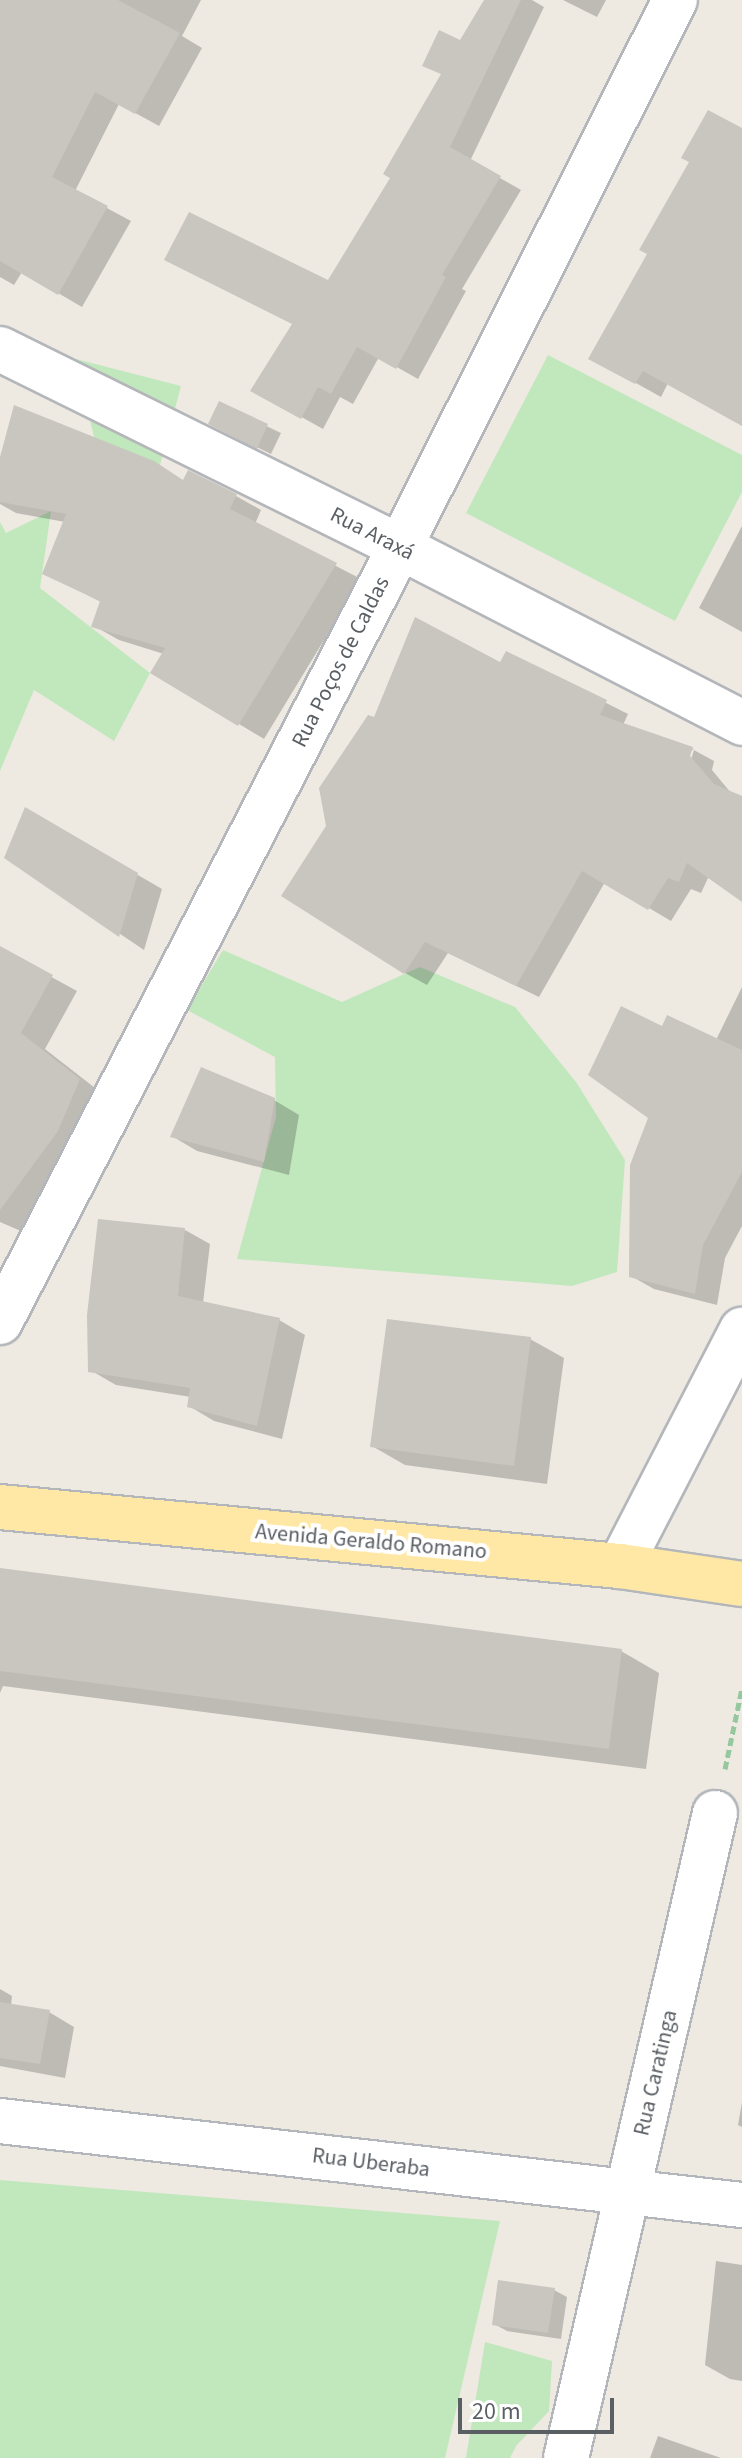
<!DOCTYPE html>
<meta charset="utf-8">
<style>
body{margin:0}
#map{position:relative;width:742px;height:2458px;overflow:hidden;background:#eeeae2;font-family:"Source Sans 3",sans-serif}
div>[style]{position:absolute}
.green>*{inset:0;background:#c1e7bd}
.shadow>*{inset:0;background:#0003}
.building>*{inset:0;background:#c9c5bf}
.path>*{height:5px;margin-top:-2.5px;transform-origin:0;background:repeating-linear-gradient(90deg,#96c8a0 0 8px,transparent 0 12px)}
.roads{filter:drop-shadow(2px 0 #b3b6ba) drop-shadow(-2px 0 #b3b6ba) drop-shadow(0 2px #b3b6ba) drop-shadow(0 -2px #b3b6ba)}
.minor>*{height:44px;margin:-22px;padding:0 22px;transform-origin:22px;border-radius:22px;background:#fff}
.major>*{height:44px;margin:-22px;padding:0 22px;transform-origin:22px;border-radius:22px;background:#ffe8a6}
span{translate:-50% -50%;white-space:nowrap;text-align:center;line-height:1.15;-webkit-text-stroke:8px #fff;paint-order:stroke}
.street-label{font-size:22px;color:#5a5f64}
.scale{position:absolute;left:458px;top:2398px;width:156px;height:36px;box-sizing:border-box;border:4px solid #5a5f64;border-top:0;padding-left:10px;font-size:24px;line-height:28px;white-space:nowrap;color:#5a5f64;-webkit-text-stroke:6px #fff;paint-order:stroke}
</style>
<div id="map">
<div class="green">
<div style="clip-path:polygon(548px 355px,742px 455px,742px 492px,675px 621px,466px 513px)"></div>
<div style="clip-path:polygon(76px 359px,181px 386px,160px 465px,91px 484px,94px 437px)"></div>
<div style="clip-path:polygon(51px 511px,40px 588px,150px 673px,114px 741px,34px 690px,0 771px,0 522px,6px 533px)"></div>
<div style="clip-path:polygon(223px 950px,342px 1002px,420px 967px,515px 1007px,576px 1082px,625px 1160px,617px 1272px,572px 1286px,237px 1259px,276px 1117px,275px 1057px,187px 1010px)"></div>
<div style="clip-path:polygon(0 2180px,500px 2221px,445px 2458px,0 2458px)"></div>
<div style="clip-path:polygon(485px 2342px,552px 2361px,549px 2411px,516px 2446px,510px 2458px,466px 2458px)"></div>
</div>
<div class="shadow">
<div style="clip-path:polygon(0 0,201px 0,182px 36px,202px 48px,159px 126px,119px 104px,75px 191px,131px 221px,82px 307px,22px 272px,14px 285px,0 277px)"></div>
<div style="clip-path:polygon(486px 0,532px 0,544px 7px,470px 161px,521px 190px,462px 289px,466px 291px,418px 379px,379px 357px,353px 404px,340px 397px,323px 429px,253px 390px,329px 283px,393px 178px,443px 75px,425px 65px,461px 43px)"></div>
<div style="clip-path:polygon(563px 0,606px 0,597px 17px)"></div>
<div style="clip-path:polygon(742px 131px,742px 424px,668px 383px,661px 397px,591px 358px)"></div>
<div style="clip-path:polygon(220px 404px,281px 433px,271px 454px,224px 431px)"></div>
<div style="clip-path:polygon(0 465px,185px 481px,236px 496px,261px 510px,255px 524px,361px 579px,264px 739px,153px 672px,164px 654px,119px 640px,94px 626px,101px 602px,44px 573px,65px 522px,16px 513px,0 504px)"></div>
<div style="clip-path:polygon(742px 526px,742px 632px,699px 608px)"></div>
<div style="clip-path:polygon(evenodd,507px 653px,628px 714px,623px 725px,692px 749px,714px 761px,712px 770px,731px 793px,742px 798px,742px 900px,709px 876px,701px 893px,691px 889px,671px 921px,605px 882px,539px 997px,448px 953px,427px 985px,405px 973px,328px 826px,375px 720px,501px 665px,507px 653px,690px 750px,694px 750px,689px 766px,690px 750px)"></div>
<div style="clip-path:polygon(26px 810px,162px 889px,144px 950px,6px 857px)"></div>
<div style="clip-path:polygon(0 949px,77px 991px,45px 1049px,104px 1095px,44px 1241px,0 1222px)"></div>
<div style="clip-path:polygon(742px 987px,742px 1226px,725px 1258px,717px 1305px,654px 1289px,631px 1276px,663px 1028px,716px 1040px)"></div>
<div style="clip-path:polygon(274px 1100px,299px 1115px,289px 1175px,197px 1151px,172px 1136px)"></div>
<div style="clip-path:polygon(185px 1230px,210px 1244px,203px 1303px,279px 1320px,305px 1335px,282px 1439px,214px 1421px,189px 1406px,191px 1397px,116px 1385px,90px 1370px)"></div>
<div style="clip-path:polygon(530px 1339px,564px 1358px,547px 1484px,405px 1465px,372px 1446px)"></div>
<div style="clip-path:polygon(0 1570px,621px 1651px,659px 1673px,646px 1769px,3px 1686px,0 1693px)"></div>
<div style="clip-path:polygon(0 1989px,12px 1996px,11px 2006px,49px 2012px,74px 2027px,65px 2078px,0 2066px)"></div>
<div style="clip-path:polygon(742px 2102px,742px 2127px,738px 2125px)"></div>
<div style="clip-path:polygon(716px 2261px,742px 2265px,742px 2381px,730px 2379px,705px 2365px)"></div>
<div style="clip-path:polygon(554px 2290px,567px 2297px,561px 2339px,507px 2331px,494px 2324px)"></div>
<div style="clip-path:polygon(658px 2436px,721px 2458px,650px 2458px)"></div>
</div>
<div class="building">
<div style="clip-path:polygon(0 0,118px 0,180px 33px,135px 114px,95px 92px,52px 177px,108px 206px,58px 295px,0 261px)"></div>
<div style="clip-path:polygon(484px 0,521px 0,450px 147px,501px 176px,442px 275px,446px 277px,396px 369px,357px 347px,331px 394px,318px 387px,301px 419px,250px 391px,292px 324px,164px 260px,189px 212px,328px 280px,390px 178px,383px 174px,441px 74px,422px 66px,439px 30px,460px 40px)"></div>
<div style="clip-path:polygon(708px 110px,742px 128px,742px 426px,643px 371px,635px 384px,588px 359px,647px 254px,639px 250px,689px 162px,681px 158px)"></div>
<div style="clip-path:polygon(219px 401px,268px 424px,257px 449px,208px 424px)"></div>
<div style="clip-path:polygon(14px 405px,154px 461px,183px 480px,188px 470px,237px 494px,230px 509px,337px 563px,238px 726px,150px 673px,165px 648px,91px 627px,100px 601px,42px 574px,66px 514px,0 502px,0 457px)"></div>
<div style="clip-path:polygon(415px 617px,500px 662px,506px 651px,607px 700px,600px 715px,693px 747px,690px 756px,714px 784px,742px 796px,742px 902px,687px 863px,679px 882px,668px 878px,648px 910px,582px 871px,516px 986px,425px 942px,404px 974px,281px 896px,326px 826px,319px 788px,368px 715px,374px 717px)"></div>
<div style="clip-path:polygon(25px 807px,138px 873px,119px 937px,4px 858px)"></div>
<div style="clip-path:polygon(0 946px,53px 975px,21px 1033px,80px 1079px,58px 1131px,0 1210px)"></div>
<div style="clip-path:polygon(621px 1006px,662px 1026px,667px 1015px,742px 1050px,742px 1172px,703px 1245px,695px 1294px,629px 1277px,630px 1165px,648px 1118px,588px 1075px)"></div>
<div style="clip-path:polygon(201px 1067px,275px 1098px,264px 1162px,170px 1137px)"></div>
<div style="clip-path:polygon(98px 1219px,185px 1228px,178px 1296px,280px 1318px,257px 1426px,187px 1407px,190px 1388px,88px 1372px,87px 1315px)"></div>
<div style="clip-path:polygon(387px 1319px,531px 1337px,514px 1466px,370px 1447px)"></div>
<div style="clip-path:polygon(0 1568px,622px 1649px,609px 1749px,0 1671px)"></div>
<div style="clip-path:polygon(0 2002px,50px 2010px,40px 2064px,0 2058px)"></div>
<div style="clip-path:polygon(498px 2280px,555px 2288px,548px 2333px,492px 2325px)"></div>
</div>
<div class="path">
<div style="left:725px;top:1769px;width:83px;rotate:-78.1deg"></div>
</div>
<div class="roads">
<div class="minor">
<div style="left:0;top:349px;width:446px;rotate:26.3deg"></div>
<div style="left:400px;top:547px;width:385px;rotate:27.2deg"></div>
<div style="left:0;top:1322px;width:872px;rotate:-62.7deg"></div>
<div style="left:400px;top:547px;width:612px;rotate:-63.31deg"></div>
<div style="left:620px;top:1566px;width:266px;rotate:-62.7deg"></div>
<div style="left:0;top:2121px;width:747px;rotate:6.46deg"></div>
<div style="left:566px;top:2458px;width:662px;rotate:-76.99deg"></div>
</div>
<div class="major">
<div style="left:0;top:1507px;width:623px;rotate:5.44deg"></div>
<div style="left:620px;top:1566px;width:123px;rotate:8.4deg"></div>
</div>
</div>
<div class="street-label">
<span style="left:372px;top:534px;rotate:27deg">Rua Araxá</span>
<span style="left:341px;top:662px;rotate:-63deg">Rua Poços de Caldas</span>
<span style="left:371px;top:1542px;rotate:5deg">Avenida Geraldo Romano</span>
<span style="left:656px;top:2073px;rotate:-77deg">Rua Caratinga</span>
<span style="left:371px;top:2163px;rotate:7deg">Rua Uberaba</span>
</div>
<div class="scale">20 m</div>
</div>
